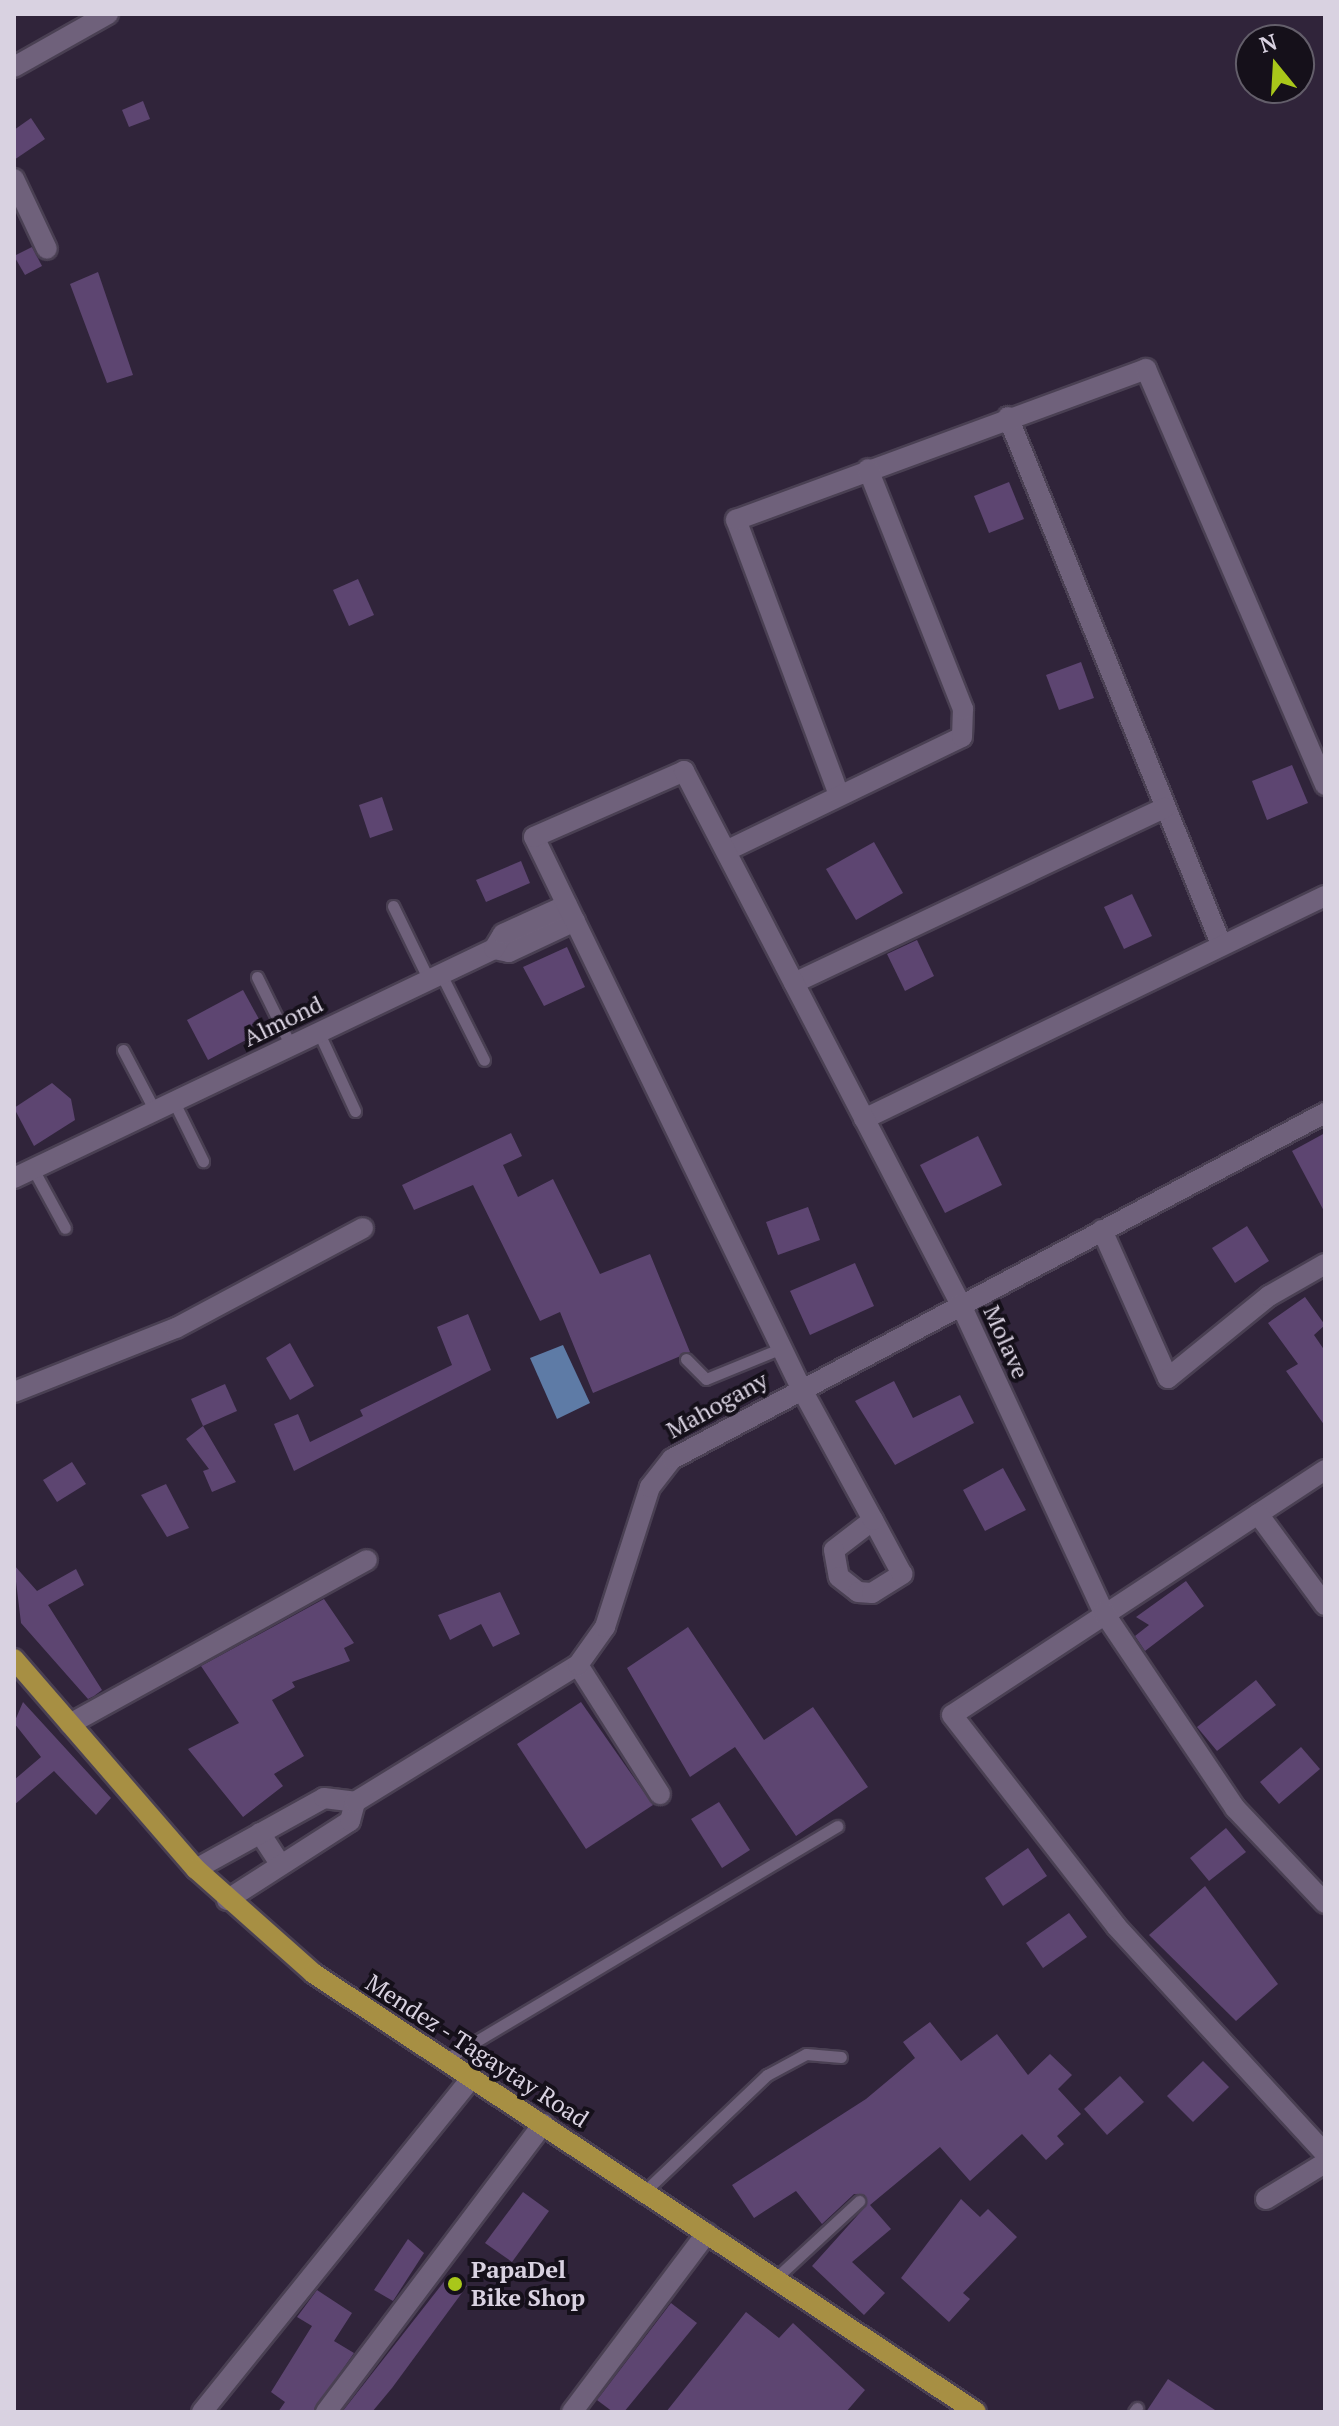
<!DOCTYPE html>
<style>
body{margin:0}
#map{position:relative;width:1339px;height:2426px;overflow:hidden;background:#30243a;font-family:"PT Serif",serif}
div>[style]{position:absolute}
.water>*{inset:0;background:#5e7ba6}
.building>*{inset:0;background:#5d4571}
.roads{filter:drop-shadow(2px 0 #4a4053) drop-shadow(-2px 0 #4a4053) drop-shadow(0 2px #4a4053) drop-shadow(0 -2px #4a4053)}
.service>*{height:11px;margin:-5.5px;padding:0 5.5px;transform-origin:5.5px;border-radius:5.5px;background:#6f617b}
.minor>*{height:20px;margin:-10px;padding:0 10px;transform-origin:10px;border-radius:10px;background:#6f617b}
.tertiary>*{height:20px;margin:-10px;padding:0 10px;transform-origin:10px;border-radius:10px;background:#6f617b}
.primary>*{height:20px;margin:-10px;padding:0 10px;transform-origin:10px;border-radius:10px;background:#a78f43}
.dots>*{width:22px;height:22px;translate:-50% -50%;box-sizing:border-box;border:4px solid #15101a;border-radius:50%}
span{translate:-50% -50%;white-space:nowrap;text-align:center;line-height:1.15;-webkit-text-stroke:8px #15101a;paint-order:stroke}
.street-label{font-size:24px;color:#d9d2e1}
.poi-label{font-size:24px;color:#d9d2e1;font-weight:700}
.left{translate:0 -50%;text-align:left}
.frame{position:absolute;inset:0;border:16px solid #d9d2e1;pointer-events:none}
.north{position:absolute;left:1235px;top:24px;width:80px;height:80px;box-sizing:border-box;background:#15101a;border:2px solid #635e6a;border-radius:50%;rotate:342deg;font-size:22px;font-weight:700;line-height:32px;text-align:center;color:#d9d2e1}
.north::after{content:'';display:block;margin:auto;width:28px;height:36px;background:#a9c71a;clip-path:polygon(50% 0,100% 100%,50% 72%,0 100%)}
</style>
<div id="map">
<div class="water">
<div style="clip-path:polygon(563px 1345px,590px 1403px,557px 1419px,530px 1358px)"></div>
</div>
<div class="building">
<div style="clip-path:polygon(143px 101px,150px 119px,129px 127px,122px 110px)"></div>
<div style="clip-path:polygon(31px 118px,45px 139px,14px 160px,14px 130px)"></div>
<div style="clip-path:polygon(32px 247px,42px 266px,25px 275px,14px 256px)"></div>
<div style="clip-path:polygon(98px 272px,133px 375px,107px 383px,70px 284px)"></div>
<div style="clip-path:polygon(1009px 482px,1024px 519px,989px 533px,974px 496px)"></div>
<div style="clip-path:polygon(358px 579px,374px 615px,349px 626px,333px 590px)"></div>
<div style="clip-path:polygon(1081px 662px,1094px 698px,1059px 710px,1046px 675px)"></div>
<div style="clip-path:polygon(1292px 765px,1308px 803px,1267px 820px,1252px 781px)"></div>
<div style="clip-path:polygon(382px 797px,393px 830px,370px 838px,359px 805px)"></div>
<div style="clip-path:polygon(874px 842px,903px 893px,856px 920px,826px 869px)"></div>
<div style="clip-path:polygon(521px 861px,530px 883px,486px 902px,476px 880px)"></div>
<div style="clip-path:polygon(1132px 894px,1152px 936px,1124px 949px,1104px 907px)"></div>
<div style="clip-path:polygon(917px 940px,934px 976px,905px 991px,887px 954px)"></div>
<div style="clip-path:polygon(567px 947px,585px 987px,544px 1006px,523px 967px)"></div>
<div style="clip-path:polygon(243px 990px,265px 1030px,208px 1060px,187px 1020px)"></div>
<div style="clip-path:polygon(52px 1083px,71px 1099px,75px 1120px,34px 1146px,14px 1108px)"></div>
<div style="clip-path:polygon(511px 1133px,522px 1156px,503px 1165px,518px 1197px,553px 1179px,600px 1274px,650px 1254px,690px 1352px,593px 1393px,560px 1312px,540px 1321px,473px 1185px,414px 1210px,402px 1185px)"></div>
<div style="clip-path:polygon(1325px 1133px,1325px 1213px,1292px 1151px)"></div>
<div style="clip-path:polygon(978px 1136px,1002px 1185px,945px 1213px,920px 1165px)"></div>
<div style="clip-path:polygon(808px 1207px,820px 1240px,778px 1255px,766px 1222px)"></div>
<div style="clip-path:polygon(1247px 1226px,1269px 1261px,1235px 1283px,1212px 1248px)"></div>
<div style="clip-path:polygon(855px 1263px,874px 1306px,810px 1335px,790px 1291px)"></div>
<div style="clip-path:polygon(1305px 1297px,1325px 1325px,1314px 1335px,1325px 1351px,1325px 1426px,1286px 1371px,1298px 1364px,1268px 1323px)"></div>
<div style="clip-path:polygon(468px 1314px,491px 1370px,294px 1471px,274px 1424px,298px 1414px,310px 1442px,363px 1416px,360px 1410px,452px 1365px,437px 1327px)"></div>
<div style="clip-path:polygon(290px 1343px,314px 1386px,290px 1400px,266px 1358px)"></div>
<div style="clip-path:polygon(894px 1381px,913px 1418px,960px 1395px,974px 1423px,895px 1465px,855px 1401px)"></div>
<div style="clip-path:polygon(225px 1384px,237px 1411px,203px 1426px,191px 1399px)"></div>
<div style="clip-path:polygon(203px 1426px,236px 1482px,212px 1492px,203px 1471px,209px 1469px,186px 1439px)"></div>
<div style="clip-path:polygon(72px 1462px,86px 1484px,57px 1502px,43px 1480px)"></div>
<div style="clip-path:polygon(1003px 1468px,1026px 1510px,985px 1531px,963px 1490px)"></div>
<div style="clip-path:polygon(166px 1484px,189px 1528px,167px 1537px,141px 1495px)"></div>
<div style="clip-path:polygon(14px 1565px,37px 1591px,76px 1569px,84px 1585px,48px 1605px,102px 1690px,94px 1696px,88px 1699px,21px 1623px)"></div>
<div style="clip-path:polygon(1186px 1581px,1204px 1606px,1145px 1651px,1135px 1636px,1149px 1625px,1136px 1617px)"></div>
<div style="clip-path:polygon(500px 1592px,520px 1634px,493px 1647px,481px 1624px,450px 1640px,438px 1615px)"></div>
<div style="clip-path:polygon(324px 1599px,354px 1643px,344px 1648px,350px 1661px,292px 1682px,295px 1687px,272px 1700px,304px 1756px,274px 1774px,283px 1786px,243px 1817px,188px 1749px,239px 1723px,201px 1666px)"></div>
<div style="clip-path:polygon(688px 1627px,764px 1740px,813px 1707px,868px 1787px,796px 1836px,735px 1747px,690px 1777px,627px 1668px)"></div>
<div style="clip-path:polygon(1256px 1680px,1276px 1705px,1217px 1751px,1197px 1727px)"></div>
<div style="clip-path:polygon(23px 1702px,111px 1798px,96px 1815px,54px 1771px,14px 1805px,14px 1780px,41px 1757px,14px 1723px)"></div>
<div style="clip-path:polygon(581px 1702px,653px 1805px,586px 1849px,517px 1744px)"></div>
<div style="clip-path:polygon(1301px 1747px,1320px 1769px,1279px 1804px,1260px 1782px)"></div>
<div style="clip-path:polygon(719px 1802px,750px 1850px,722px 1868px,691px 1819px)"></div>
<div style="clip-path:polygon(1226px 1828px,1246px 1852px,1209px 1881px,1190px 1858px)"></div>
<div style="clip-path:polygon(1028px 1848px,1047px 1876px,1003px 1906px,985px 1878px)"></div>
<div style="clip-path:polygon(1205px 1886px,1278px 1984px,1236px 2021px,1149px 1935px)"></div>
<div style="clip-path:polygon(1069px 1913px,1087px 1937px,1043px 1968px,1026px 1943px)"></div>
<div style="clip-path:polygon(930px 2022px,961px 2061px,997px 2034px,1028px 2075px,1050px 2054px,1072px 2075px,1058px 2089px,1081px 2114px,1057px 2136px,1064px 2144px,1046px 2160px,1022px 2134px,970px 2181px,940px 2147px,870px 2205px,891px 2229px,852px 2262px,885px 2293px,864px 2315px,812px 2266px,865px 2207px,865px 2195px,854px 2194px,822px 2224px,796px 2191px,754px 2218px,732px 2185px,866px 2099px,915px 2058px,903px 2042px)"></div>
<div style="clip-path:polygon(1203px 2061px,1229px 2087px,1193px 2122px,1167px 2096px)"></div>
<div style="clip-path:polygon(1120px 2076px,1144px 2102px,1107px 2135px,1084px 2109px)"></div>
<div style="clip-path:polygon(523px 2192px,549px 2211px,512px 2262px,485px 2243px)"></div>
<div style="clip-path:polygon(961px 2199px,980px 2217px,988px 2209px,1017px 2237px,963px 2293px,970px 2299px,949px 2322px,901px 2278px)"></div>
<div style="clip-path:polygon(408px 2239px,424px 2253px,393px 2301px,374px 2290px)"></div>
<div style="clip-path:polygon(450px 2274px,467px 2286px,392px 2388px,372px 2412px,342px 2412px)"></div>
<div style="clip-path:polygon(317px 2290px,352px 2313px,334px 2341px,354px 2353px,313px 2412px,278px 2412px,285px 2402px,271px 2392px,312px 2326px,297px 2317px)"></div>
<div style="clip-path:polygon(671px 2303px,697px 2323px,624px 2412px,613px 2412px,597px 2400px)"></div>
<div style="clip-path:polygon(746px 2312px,779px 2338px,793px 2323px,865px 2390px,846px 2412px,666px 2412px)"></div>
<div style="clip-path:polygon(1168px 2379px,1218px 2412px,1146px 2412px)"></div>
</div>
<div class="roads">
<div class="service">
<div style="left:393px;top:906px;width:82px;rotate:64.1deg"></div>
<div style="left:441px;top:974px;width:96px;rotate:63.4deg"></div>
<div style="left:257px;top:977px;width:77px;rotate:63.8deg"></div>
<div style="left:319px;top:1033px;width:86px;rotate:65.2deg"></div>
<div style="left:123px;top:1050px;width:69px;rotate:62.3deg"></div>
<div style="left:174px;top:1102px;width:66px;rotate:63.8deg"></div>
<div style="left:33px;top:1169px;width:67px;rotate:61.5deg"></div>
<div style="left:686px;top:1359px;width:28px;rotate:45deg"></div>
<div style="left:706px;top:1379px;width:82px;rotate:-22.2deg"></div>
<div style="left:443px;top:2061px;width:459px;rotate:-30.8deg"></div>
<div style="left:644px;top:2192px;width:170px;rotate:-43.6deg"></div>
<div style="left:767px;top:2075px;width:44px;rotate:-28.3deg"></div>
<div style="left:806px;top:2054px;width:35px;rotate:5deg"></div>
<div style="left:777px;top:2277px;width:112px;rotate:-42.8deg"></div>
<div style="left:1134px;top:2412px;width:5px;rotate:-53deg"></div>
</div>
<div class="minor">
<div style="left:14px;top:179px;width:77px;rotate:64.8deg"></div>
<div style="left:1008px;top:417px;width:568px;rotate:67.99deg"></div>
<div style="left:839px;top:795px;width:294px;rotate:-110.5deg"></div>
<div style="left:736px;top:520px;width:437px;rotate:-20.2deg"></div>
<div style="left:1146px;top:369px;width:453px;rotate:66.7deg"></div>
<div style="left:726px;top:851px;width:262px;rotate:-25.8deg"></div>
<div style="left:962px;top:737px;width:28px;rotate:-88deg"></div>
<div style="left:963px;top:709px;width:258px;rotate:-111.6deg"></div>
<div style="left:494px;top:949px;width:15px;rotate:11deg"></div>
<div style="left:509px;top:952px;width:73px;rotate:-25.2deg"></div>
<div style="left:794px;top:983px;width:410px;rotate:-25.3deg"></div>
<div style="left:864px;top:1119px;width:512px;rotate:-25.81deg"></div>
<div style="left:14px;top:1178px;width:532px;rotate:-25.51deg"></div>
<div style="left:494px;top:949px;width:17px;rotate:-59deg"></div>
<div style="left:503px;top:934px;width:70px;rotate:-24.4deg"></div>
<div style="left:1102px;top:1230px;width:162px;rotate:66deg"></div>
<div style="left:1168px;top:1378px;width:130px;rotate:-39.1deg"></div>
<div style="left:1269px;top:1296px;width:64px;rotate:-29.7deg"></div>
<div style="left:14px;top:1392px;width:174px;rotate:-21.6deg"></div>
<div style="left:176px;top:1328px;width:212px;rotate:-28.1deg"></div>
<div style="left:1325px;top:1470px;width:446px;rotate:146.7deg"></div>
<div style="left:952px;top:1715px;width:267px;rotate:52.1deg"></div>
<div style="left:1116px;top:1926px;width:309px;rotate:47.4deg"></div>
<div style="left:1258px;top:1514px;width:113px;rotate:53.6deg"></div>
<div style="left:873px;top:1520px;width:49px;rotate:142.4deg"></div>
<div style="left:834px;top:1550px;width:27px;rotate:80deg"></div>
<div style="left:839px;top:1577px;width:24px;rotate:38deg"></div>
<div style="left:858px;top:1592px;width:14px;rotate:4deg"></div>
<div style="left:872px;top:1593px;width:36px;rotate:-32deg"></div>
<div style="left:902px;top:1574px;width:61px;rotate:-118.2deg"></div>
<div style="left:873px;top:1520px;width:150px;rotate:-118.6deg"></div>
<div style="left:801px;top:1388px;width:612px;rotate:-115.85deg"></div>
<div style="left:534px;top:837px;width:164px;rotate:-23.7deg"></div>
<div style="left:684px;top:771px;width:602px;rotate:62.58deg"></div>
<div style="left:961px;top:1305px;width:340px;rotate:65.1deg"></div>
<div style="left:1104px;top:1613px;width:235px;rotate:56.1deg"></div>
<div style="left:1235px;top:1808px;width:131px;rotate:46.5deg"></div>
<div style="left:578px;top:1665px;width:153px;rotate:57.6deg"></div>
<div style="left:70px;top:1724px;width:339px;rotate:-28.9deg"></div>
<div style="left:260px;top:1833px;width:38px;rotate:57deg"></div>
<div style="left:196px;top:1869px;width:146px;rotate:-29deg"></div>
<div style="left:324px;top:1798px;width:31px;rotate:7deg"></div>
<div style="left:227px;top:1900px;width:146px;rotate:-32.7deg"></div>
<div style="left:350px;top:1821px;width:20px;rotate:-75deg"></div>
<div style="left:355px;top:1802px;width:262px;rotate:-31.6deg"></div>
<div style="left:578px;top:1665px;width:47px;rotate:-54.6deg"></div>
<div style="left:605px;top:1627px;width:147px;rotate:-72.2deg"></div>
<div style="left:650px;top:1487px;width:36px;rotate:-52deg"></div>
<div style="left:672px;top:1459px;width:739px;rotate:-27.92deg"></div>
<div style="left:1266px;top:2199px;width:69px;rotate:-31.4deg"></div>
<div style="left:202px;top:2412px;width:428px;rotate:-51.1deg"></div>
<div style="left:326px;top:2412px;width:361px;rotate:-53deg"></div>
<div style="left:572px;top:2412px;width:224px;rotate:-53deg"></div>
</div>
<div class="tertiary">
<div style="left:14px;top:67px;width:108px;rotate:-29.4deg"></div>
</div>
<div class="primary">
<div style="left:14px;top:1659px;width:278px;rotate:49.1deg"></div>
<div style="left:196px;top:1869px;width:157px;rotate:41.6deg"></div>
<div style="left:313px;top:1973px;width:795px;rotate:33.51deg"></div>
</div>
</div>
<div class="dots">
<div style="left:455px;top:2284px;background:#a9c71a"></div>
</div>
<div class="street-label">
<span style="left:283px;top:1021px;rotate:-26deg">Almond</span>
<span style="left:1006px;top:1342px;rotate:66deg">Molave</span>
<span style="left:717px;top:1405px;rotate:-29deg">Mahogany</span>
<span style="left:477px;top:2051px;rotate:33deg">Mendez - Tagaytay Road</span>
</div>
<div class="poi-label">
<span class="left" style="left:471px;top:2284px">PapaDel<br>Bike Shop</span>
</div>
<div class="frame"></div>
<div class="north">N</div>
</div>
